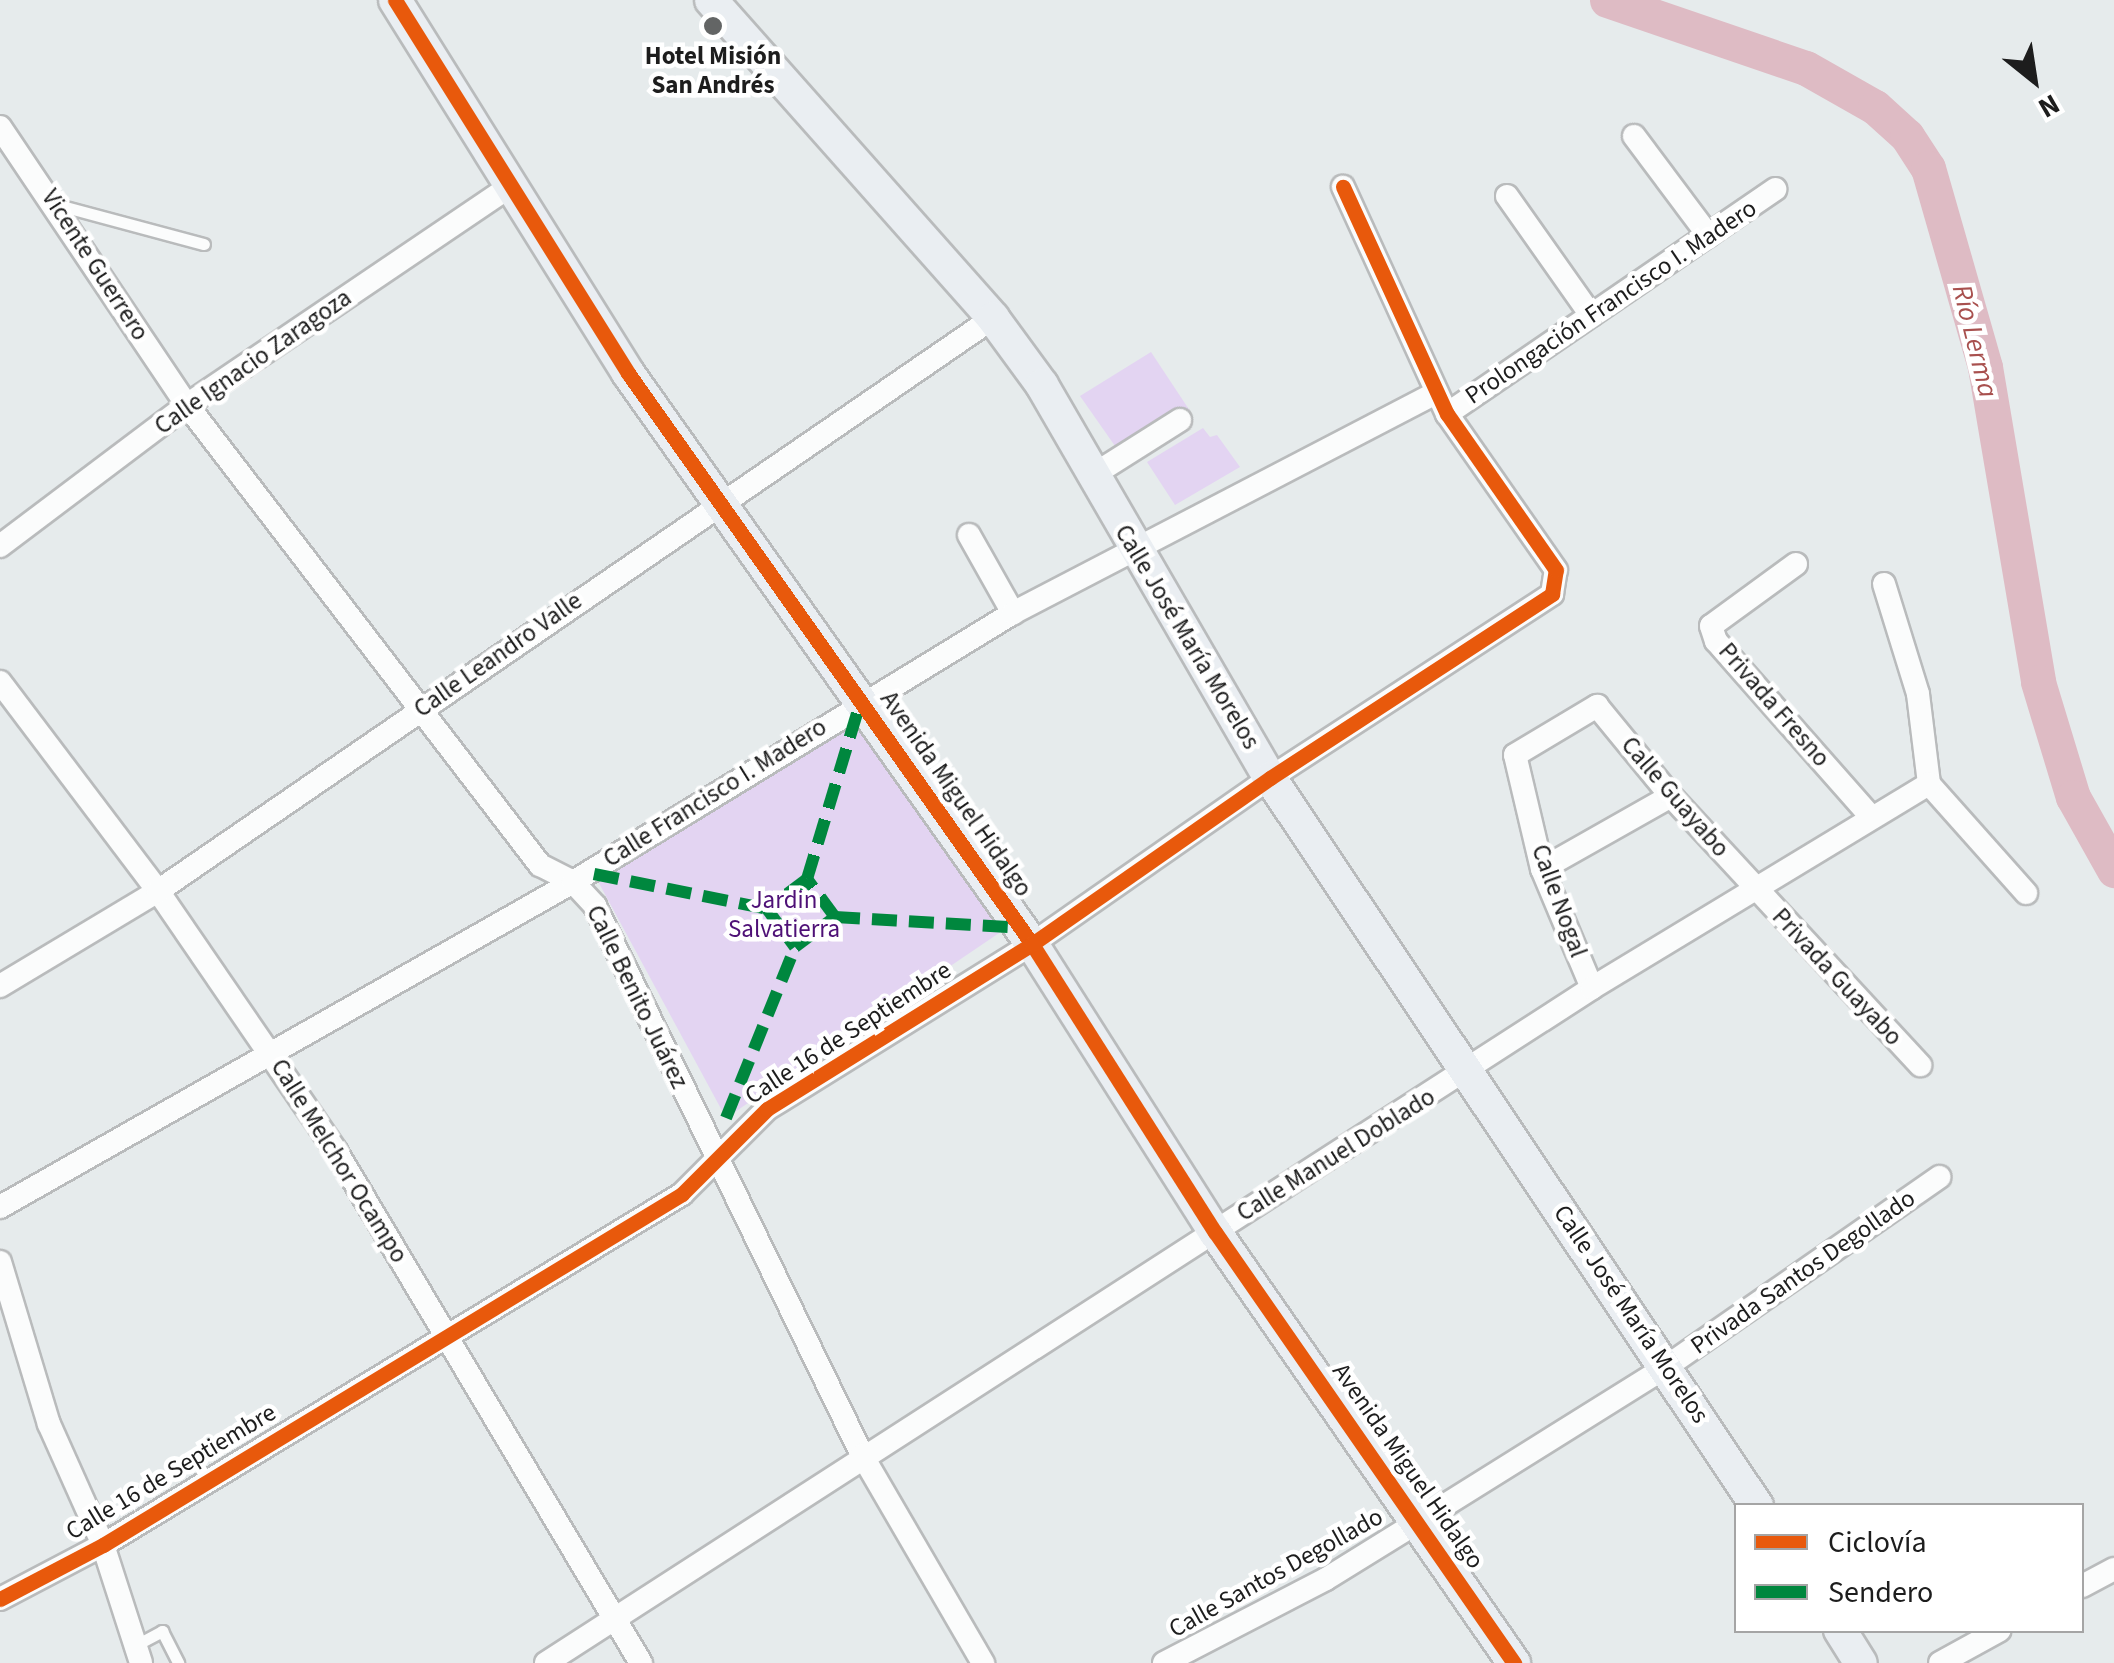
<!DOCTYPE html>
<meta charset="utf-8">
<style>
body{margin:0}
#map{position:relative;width:2114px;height:1663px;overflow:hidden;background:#e6ebec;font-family:"Source Sans 3",sans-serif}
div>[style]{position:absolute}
.park>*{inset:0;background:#e3d4f2}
.river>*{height:35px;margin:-17.5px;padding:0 17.5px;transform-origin:17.5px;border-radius:17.5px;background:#debbc4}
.roads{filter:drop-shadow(2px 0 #b9bbbc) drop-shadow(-2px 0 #b9bbbc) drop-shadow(0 2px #b9bbbc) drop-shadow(0 -2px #b9bbbc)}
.lane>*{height:11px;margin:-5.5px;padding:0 5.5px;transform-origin:5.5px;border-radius:5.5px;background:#fbfcfc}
.street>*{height:22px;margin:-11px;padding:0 11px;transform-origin:11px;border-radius:11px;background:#fbfcfc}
.secondary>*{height:32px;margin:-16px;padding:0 16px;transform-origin:16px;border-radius:16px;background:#eaeef2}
.quiet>*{height:12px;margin-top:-6px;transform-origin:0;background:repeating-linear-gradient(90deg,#00873e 0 25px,transparent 0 37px)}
.cycleway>*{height:15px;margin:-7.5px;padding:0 7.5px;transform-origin:7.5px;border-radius:7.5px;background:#e8590c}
.dots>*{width:28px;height:28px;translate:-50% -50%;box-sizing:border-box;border:5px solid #fff;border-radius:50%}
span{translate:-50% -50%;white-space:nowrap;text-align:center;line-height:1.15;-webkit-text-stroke:9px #fff;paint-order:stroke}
.poi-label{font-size:25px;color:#1d1d1d;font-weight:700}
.street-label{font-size:25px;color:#1d1d1d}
.park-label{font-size:25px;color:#4e1076}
.water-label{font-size:28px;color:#a8504e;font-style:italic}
.legend{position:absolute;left:1734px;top:1503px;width:350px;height:130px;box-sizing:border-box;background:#fff;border:2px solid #a5a5a5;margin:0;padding:12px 18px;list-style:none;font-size:30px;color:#1d1d1d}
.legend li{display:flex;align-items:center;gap:20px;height:50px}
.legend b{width:50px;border:2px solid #a5a5a5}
.north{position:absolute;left:1984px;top:30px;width:100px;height:100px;-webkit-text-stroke:8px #fff;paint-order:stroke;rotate:150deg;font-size:28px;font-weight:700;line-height:40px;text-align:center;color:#1d1d1d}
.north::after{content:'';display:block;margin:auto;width:35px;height:45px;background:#1d1d1d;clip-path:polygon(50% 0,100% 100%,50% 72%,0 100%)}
</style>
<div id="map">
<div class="park">
<div style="clip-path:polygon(1151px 352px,1190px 411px,1122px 456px,1080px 396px)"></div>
<div style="clip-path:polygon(1203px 428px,1210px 437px,1217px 435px,1240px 467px,1175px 505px,1147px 462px)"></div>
<div style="clip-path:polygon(858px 710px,1008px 927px,726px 1118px,594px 874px)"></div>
</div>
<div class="river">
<div style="left:1607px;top:0;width:210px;rotate:18.9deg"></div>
<div style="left:1806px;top:68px;width:79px;rotate:29.5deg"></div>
<div style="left:1875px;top:107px;width:43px;rotate:42.2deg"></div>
<div style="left:1907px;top:136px;width:38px;rotate:57deg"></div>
<div style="left:1928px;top:168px;width:207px;rotate:74deg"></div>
<div style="left:1985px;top:367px;width:319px;rotate:80.4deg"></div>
<div style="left:2038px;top:682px;width:120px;rotate:73.1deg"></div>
<div style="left:2073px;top:797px;width:84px;rotate:60.7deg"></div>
</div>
<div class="roads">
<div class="lane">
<div style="left:58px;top:205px;width:151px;rotate:15deg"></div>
<div style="left:136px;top:1645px;width:30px;rotate:-28deg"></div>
<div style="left:162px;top:1631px;width:36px;rotate:63deg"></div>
</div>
<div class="street">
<div style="left:0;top:127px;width:335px;rotate:56.1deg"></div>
<div style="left:187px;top:405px;width:580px;rotate:52.5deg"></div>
<div style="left:540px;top:865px;width:37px;rotate:27deg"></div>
<div style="left:573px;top:882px;width:33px;rotate:47deg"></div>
<div style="left:595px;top:906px;width:610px;rotate:64.06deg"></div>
<div style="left:862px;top:1455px;width:241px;rotate:59.8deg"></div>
<div style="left:1634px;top:136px;width:124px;rotate:53.2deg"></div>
<div style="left:1507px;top:196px;width:146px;rotate:54.8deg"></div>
<div style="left:1447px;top:414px;width:398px;rotate:-34.4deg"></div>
<div style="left:1093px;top:475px;width:103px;rotate:-32.3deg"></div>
<div style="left:969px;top:535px;width:90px;rotate:60.6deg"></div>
<div style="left:0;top:546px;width:234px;rotate:-37deg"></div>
<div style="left:187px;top:405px;width:392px;rotate:-34.1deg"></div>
<div style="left:1796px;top:564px;width:105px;rotate:143.9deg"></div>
<div style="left:1711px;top:626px;width:16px;rotate:72deg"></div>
<div style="left:1716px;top:641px;width:235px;rotate:48.6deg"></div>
<div style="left:1884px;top:584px;width:115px;rotate:72.8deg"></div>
<div style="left:1918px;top:694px;width:91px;rotate:83deg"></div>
<div style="left:1929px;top:784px;width:146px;rotate:48.3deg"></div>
<div style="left:0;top:682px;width:262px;rotate:52.9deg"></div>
<div style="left:158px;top:891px;width:315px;rotate:55.6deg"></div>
<div style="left:336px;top:1151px;width:596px;rotate:59.22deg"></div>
<div style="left:1542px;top:869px;width:148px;rotate:-29.5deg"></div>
<div style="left:0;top:986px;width:184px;rotate:-31deg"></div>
<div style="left:158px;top:891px;width:1013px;rotate:-34.46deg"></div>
<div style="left:1592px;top:988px;width:129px;rotate:-112.8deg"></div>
<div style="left:1542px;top:869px;width:117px;rotate:-103.3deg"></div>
<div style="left:1515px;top:755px;width:96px;rotate:-30.9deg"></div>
<div style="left:1597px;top:706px;width:117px;rotate:50.6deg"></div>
<div style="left:1671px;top:796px;width:367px;rotate:47.2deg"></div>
<div style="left:0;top:1207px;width:659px;rotate:-29.56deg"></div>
<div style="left:573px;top:882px;width:516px;rotate:-31.44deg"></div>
<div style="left:1013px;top:613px;width:477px;rotate:-27.5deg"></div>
<div style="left:0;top:1262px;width:169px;rotate:73.2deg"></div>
<div style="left:49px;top:1424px;width:133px;rotate:65.9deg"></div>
<div style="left:103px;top:1545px;width:124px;rotate:72.1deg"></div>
<div style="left:2082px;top:1586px;width:36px;rotate:-28deg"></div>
<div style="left:0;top:1599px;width:116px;rotate:-27.7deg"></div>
<div style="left:103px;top:1545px;width:677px;rotate:-31.22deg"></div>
<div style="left:682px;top:1194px;width:120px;rotate:-45deg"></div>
<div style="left:767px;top:1109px;width:312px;rotate:-31.9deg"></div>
<div style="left:1032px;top:944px;width:290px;rotate:-34.9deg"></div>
<div style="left:1270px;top:778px;width:337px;rotate:-33.1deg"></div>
<div style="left:1552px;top:594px;width:24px;rotate:-81deg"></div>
<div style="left:1556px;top:570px;width:190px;rotate:-124.9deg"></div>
<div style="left:1447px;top:414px;width:250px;rotate:-114.6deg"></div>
<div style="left:546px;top:1663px;width:1245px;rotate:-32.83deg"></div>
<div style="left:1592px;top:988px;width:394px;rotate:-31.2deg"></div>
<div style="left:1164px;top:1663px;width:182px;rotate:-27.4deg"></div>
<div style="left:1326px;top:1579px;width:108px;rotate:-31.8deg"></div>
<div style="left:1418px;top:1522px;width:292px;rotate:-32deg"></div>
<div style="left:1666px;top:1367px;width:333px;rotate:-34.8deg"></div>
<div style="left:1940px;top:1663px;width:68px;rotate:-28.8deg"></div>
</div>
<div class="secondary">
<div style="left:395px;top:0;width:440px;rotate:58deg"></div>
<div style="left:628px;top:373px;width:699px;rotate:54.72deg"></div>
<div style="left:1032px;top:944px;width:341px;rotate:57.6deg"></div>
<div style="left:1215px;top:1232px;width:525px;rotate:55.25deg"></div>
<div style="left:711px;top:0;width:425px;rotate:48.4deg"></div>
<div style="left:993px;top:318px;width:83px;rotate:53.8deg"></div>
<div style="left:1042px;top:385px;width:454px;rotate:59.9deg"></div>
<div style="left:1270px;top:778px;width:876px;rotate:56.22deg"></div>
<div style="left:1840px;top:1630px;width:39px;rotate:58deg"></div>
</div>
</div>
<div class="quiet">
<div style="left:594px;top:874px;width:177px;rotate:11.4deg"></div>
<div style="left:807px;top:879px;width:177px;rotate:-73.2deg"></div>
<div style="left:835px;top:917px;width:47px;rotate:-126.4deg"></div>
<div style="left:807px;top:879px;width:50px;rotate:143.1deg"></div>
<div style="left:767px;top:909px;width:47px;rotate:53.6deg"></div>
<div style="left:795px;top:947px;width:50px;rotate:-36.9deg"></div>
<div style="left:835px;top:917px;width:173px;rotate:3.3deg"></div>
<div style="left:726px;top:1118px;width:184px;rotate:-68deg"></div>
</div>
<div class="cycleway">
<div style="left:395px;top:0;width:440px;rotate:58deg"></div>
<div style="left:628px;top:373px;width:699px;rotate:54.72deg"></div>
<div style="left:1032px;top:944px;width:341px;rotate:57.6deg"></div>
<div style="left:1215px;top:1232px;width:525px;rotate:55.25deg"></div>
<div style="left:0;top:1599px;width:116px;rotate:-27.7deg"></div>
<div style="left:103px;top:1545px;width:677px;rotate:-31.22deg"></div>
<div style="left:682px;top:1194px;width:120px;rotate:-45deg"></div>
<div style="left:767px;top:1109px;width:312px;rotate:-31.9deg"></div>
<div style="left:1032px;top:944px;width:290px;rotate:-34.9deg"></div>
<div style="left:1270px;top:778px;width:337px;rotate:-33.1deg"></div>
<div style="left:1552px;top:594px;width:24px;rotate:-81deg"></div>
<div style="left:1556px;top:570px;width:190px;rotate:-124.9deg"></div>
<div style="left:1447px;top:414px;width:250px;rotate:-114.6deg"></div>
</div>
<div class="dots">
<div style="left:713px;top:26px;background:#636565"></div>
</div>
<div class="poi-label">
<span style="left:713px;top:71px">Hotel Misión<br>San Andrés</span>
</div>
<div class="street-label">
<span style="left:95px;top:265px;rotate:57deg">Vicente Guerrero</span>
<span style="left:1611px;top:302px;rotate:-34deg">Prolongación Francisco I. Madero</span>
<span style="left:253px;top:362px;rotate:-35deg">Calle Ignacio Zaragoza</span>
<span style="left:1187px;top:637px;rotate:59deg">Calle José María Morelos</span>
<span style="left:498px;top:655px;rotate:-35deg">Calle Leandro Valle</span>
<span style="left:1774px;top:705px;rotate:49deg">Privada Fresno</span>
<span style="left:715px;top:793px;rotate:-32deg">Calle Francisco I. Madero</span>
<span style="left:956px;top:794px;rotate:55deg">Avenida Miguel Hidalgo</span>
<span style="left:1675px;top:797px;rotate:49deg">Calle Guayabo</span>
<span style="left:1559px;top:901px;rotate:70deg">Calle Nogal</span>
<span style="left:1837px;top:977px;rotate:47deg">Privada Guayabo</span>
<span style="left:637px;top:997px;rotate:64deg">Calle Benito Juárez</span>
<span style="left:848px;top:1033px;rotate:-33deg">Calle 16 de Septiembre</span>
<span style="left:1336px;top:1155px;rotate:-32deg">Calle Manuel Doblado</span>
<span style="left:339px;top:1161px;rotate:58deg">Calle Melchor Ocampo</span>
<span style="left:1803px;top:1272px;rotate:-35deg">Privada Santos Degollado</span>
<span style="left:1631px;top:1314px;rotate:56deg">Calle José María Morelos</span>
<span style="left:1408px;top:1466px;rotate:55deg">Avenida Miguel Hidalgo</span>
<span style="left:171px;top:1472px;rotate:-31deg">Calle 16 de Septiembre</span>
<span style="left:1276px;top:1573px;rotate:-29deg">Calle Santos Degollado</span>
</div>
<div class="park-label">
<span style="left:784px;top:915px">Jardin<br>Salvatierra</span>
</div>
<div class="water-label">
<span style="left:1975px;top:341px;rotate:76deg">Río Lerma</span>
</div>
<ul class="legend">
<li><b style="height:12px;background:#e8590c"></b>Ciclovía</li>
<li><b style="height:12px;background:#00873e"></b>Sendero</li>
</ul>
<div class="north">N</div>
</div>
